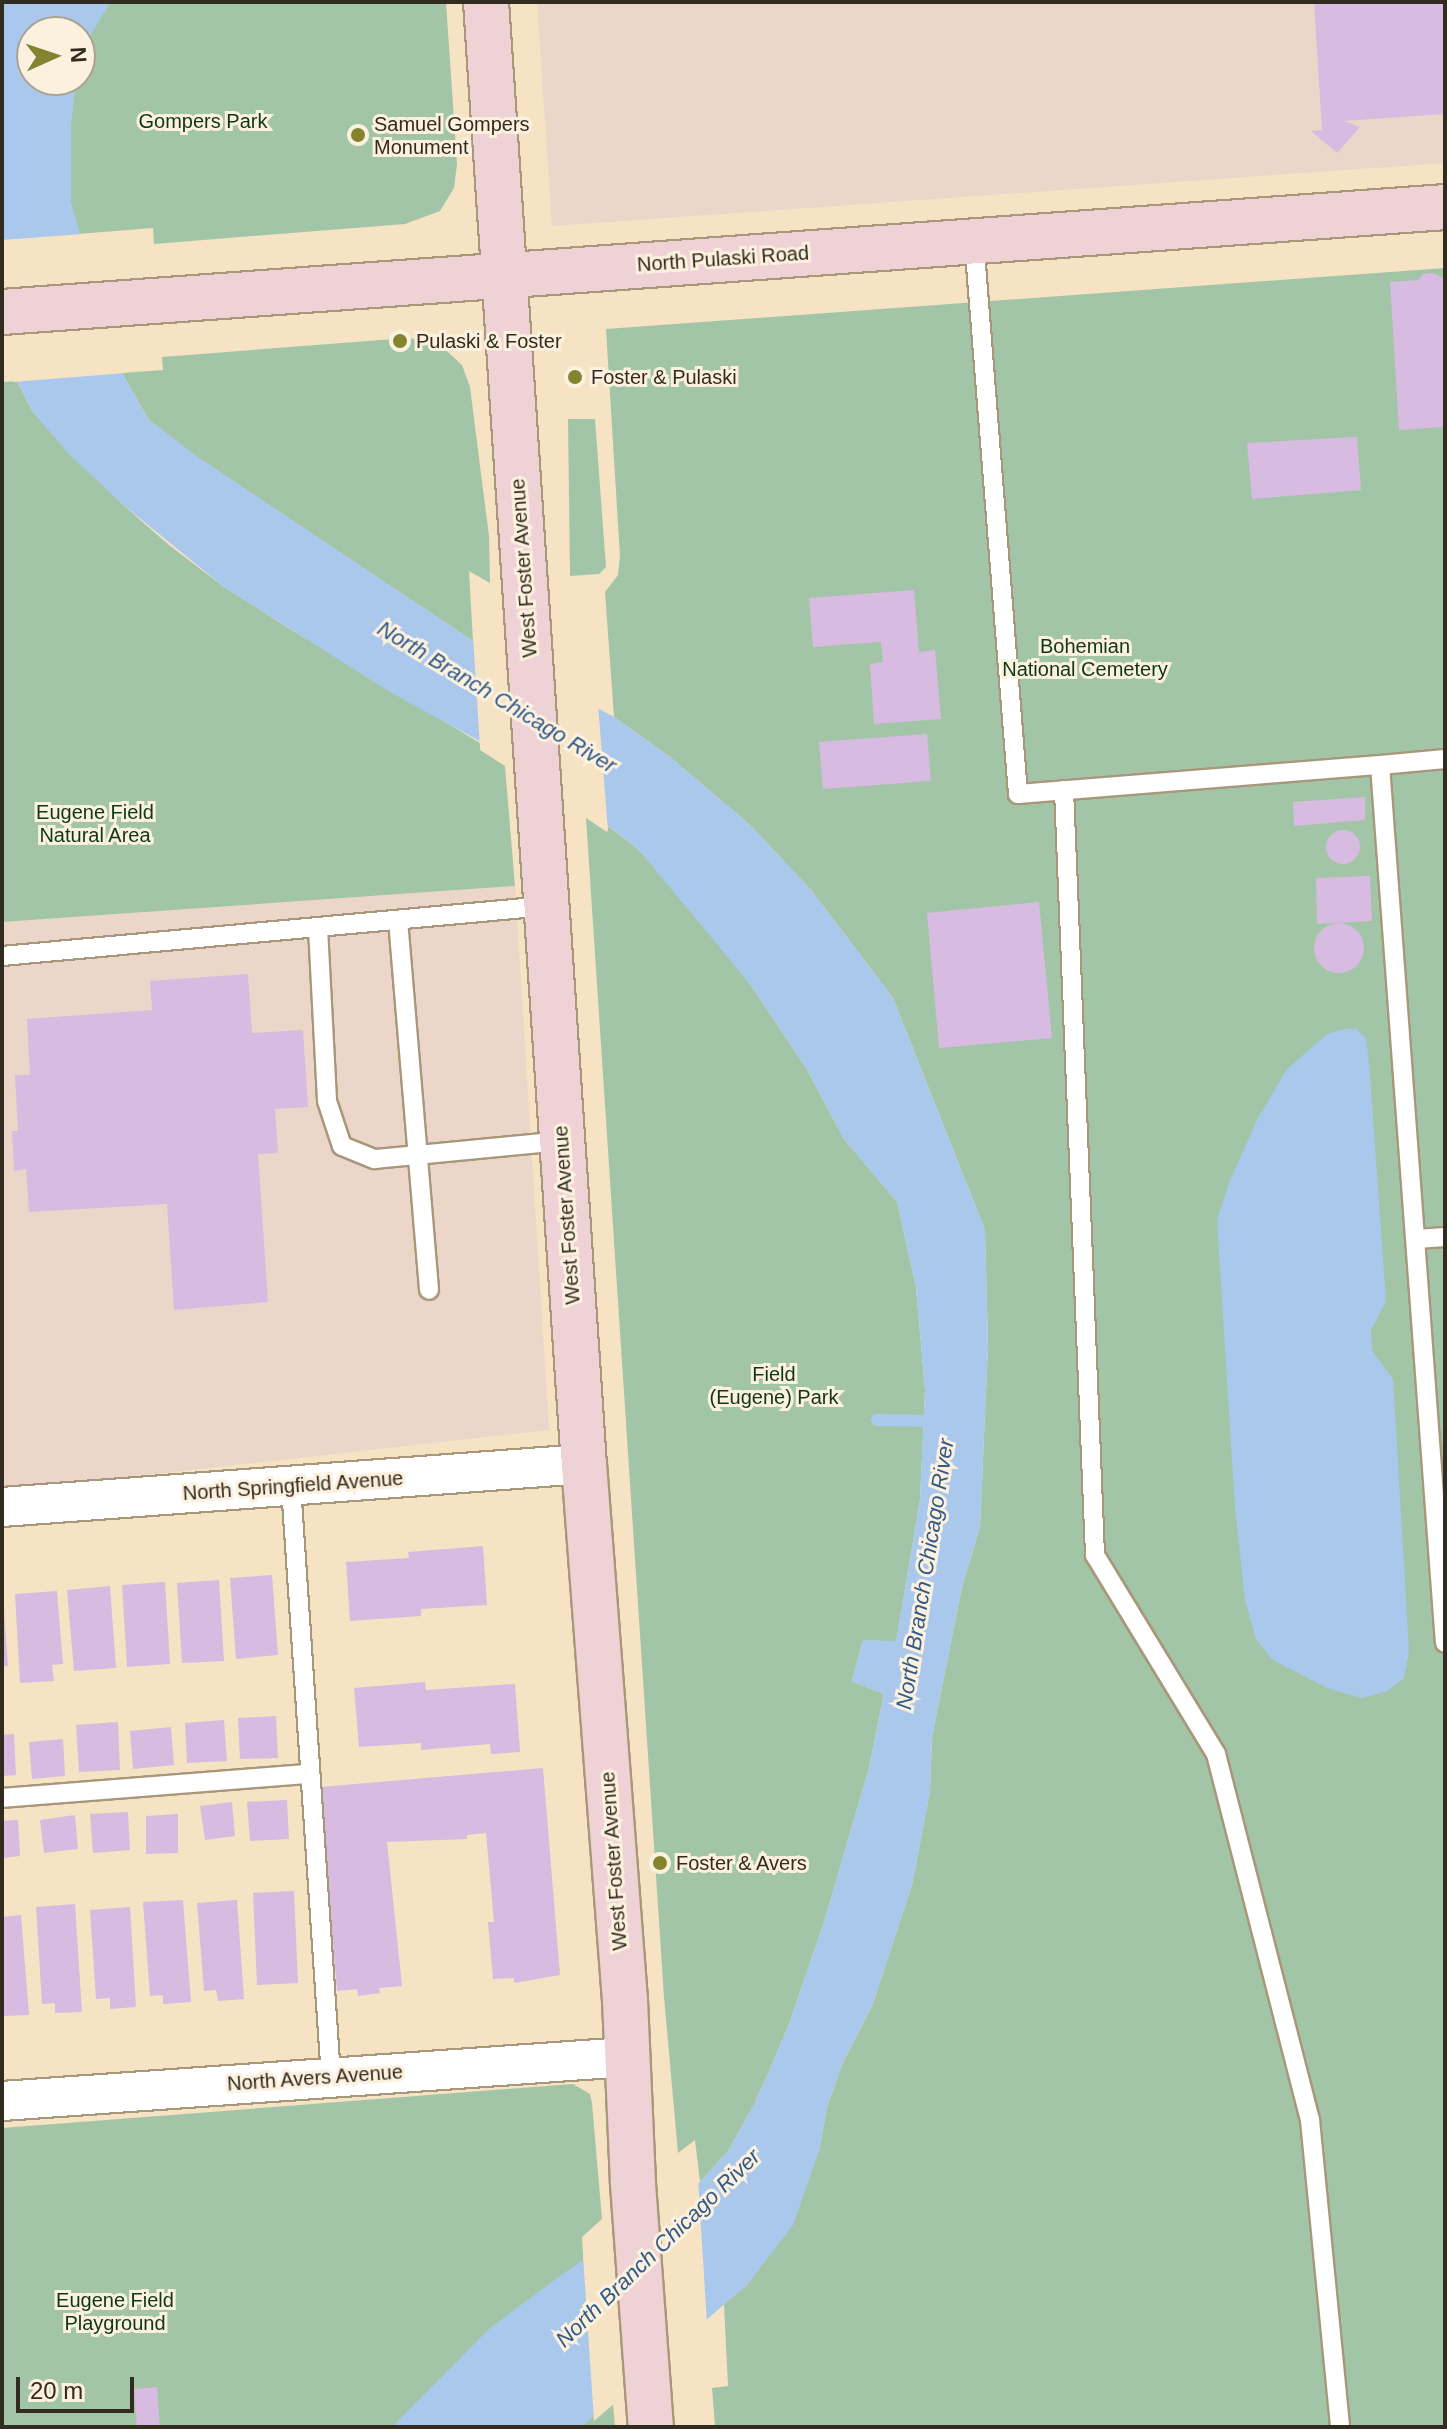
<!DOCTYPE html>
<style>
body{margin:0}
#map{position:relative;width:1447px;height:2429px;overflow:hidden;background:#f5e3c4;font-family:Helvetica,sans-serif}
div>[style]{position:absolute}
.commercial>*{inset:0;background:#ecd6c9}
.green>*{inset:0;background:#a3c5a7}
.water>*{inset:0;background:#aac8ec}
.pier>*{inset:0;background:#f5e3c4}
.stream>*{height:12px;margin:-6px;padding:0 6px;transform-origin:6px;border-radius:6px;background:#aac8ec}
.building>*{inset:0;background:#d8bbe0}
.round{border-radius:50%}
.roads{filter:drop-shadow(2px 0 #a8977a) drop-shadow(-2px 0 #a8977a) drop-shadow(0 2px #a8977a) drop-shadow(0 -2px #a8977a)}
.service>*{height:18px;margin:-9px;padding:0 9px;transform-origin:9px;border-radius:9px;background:#fff}
.minor>*{height:38px;margin:-19px;padding:0 19px;transform-origin:19px;border-radius:19px;background:#fff}
.secondary>*{height:44px;margin:-22px;padding:0 22px;transform-origin:22px;border-radius:22px;background:#efd2d6}
.dots>*{width:22px;height:22px;translate:-50% -50%;box-sizing:border-box;border:4px solid #fcf1df;border-radius:50%}
span{translate:-50% -50%;white-space:nowrap;text-align:center;line-height:1.15;-webkit-text-stroke:6px #fcf1df;paint-order:stroke}
.park-label{font-size:20px;color:#0d3717}
.poi-label{font-size:20px;color:#322b1f}
.left{translate:0 -50%;text-align:left}
.street-label{font-size:20px;color:#322b1f}
.water-label{font-size:22px;color:#315a88;font-style:italic}
.frame{position:absolute;inset:0;border:4px solid #322b1f;pointer-events:none}
.north{position:absolute;left:16px;top:16px;width:80px;height:80px;box-sizing:border-box;background:#fcf1df;border:2px solid #aba292;border-radius:50%;rotate:87deg;font-size:22px;font-weight:700;line-height:32px;text-align:center;color:#322b1f}
.north::after{content:'';display:block;margin:auto;width:28px;height:36px;background:#84842e;clip-path:polygon(50% 0,100% 100%,50% 72%,0 100%)}
.scale{position:absolute;left:16px;top:2377px;width:118px;height:36px;box-sizing:border-box;border:4px solid #322b1f;border-top:0;padding-left:10px;font-size:24px;line-height:28px;white-space:nowrap;color:#322b1f;-webkit-text-stroke:6px #fcf1df;paint-order:stroke}
</style>
<div id="map">
<div class="commercial">
<div style="clip-path:polygon(537px 2px,1445px 2px,1445px 163px,552px 226px)"></div>
<div style="clip-path:polygon(515px 886px,549px 1430px,2px 1491px,2px 922px)"></div>
</div>
<div class="green">
<div style="clip-path:polygon(evenodd,2px 2px,446px 2px,457px 164px,454px 188px,440px 211px,405px 224px,154px 244px,153px 228px,2px 240px,2px 2px,32px 32px,80px 32px,80px 80px,32px 80px,32px 32px)"></div>
<div style="clip-path:polygon(1445px 268px,1445px 2427px,715px 2427px,712px 2388px,728px 2386px,724px 2304px,747px 2285px,819px 2151px,827px 2107px,843px 2062px,872px 2006px,912px 1885px,930px 1791px,932px 1737px,962px 1587px,980px 1527px,988px 1346px,985px 1230px,893px 998px,811px 890px,750px 825px,670px 757px,614px 717px,605px 592px,618px 575px,620px 557px,606px 329px)"></div>
<div style="clip-path:polygon(407px 338px,437px 342px,462px 365px,470px 387px,489px 536px,490px 583px,469px 571px,473px 641px,194px 455px,148px 419px,122px 373px,163px 370px,162px 357px)"></div>
<div style="clip-path:polygon(17px 381px,32px 411px,121px 503px,169px 545px,224px 587px,290px 629px,480px 743px,480px 750px,505px 766px,515px 886px,2px 922px,2px 382px)"></div>
<div style="clip-path:polygon(568px 419px,595px 419px,606px 567px,599px 574px,570px 576px)"></div>
<div style="clip-path:polygon(586px 818px,607px 832px,608px 826px,638px 849px,692px 911px,750px 984px,806px 1068px,844px 1139px,897px 1202px,916px 1287px,925px 1390px,920px 1500px,896px 1642px,863px 1640px,852px 1681px,884px 1694px,869px 1768px,824px 1922px,788px 2027px,755px 2103px,728px 2151px,700px 2182px,695px 2140px,678px 2153px,664px 1997px)"></div>
<div style="clip-path:polygon(573px 2084px,590px 2094px,592px 2103px,602px 2219px,582px 2237px,594px 2420px,613px 2404px,615px 2427px,2px 2427px,2px 2128px)"></div>
</div>
<div class="water">
<div style="clip-path:polygon(2px 2px,111px 2px,86px 42px,80px 62px,80px 32px,32px 32px,32px 80px,76px 80px,71px 126px,71px 203px,122px 373px,148px 419px,195px 455px,473px 641px,614px 717px,670px 757px,750px 825px,811px 890px,893px 998px,985px 1230px,988px 1346px,980px 1527px,962px 1587px,932px 1737px,930px 1791px,912px 1885px,872px 2006px,843px 2062px,827px 2107px,819px 2151px,793px 2225px,747px 2285px,581px 2427px,392px 2427px,490px 2328px,564px 2273px,700px 2182px,728px 2151px,755px 2103px,788px 2027px,824px 1922px,869px 1768px,884px 1694px,852px 1681px,863px 1640px,896px 1641px,920px 1500px,925px 1390px,916px 1287px,897px 1202px,844px 1139px,806px 1068px,750px 984px,638px 849px,547px 778px,390px 692px,224px 587px,121px 503px,68px 453px,32px 411px,17px 381px,9px 287px,2px 267px)"></div>
<div style="clip-path:polygon(1345px 1029px,1356px 1029px,1366px 1038px,1369px 1062px,1386px 1301px,1371px 1330px,1372px 1351px,1393px 1379px,1409px 1651px,1404px 1678px,1387px 1691px,1362px 1698px,1327px 1688px,1273px 1660px,1256px 1639px,1245px 1600px,1235px 1507px,1217px 1220px,1230px 1180px,1258px 1118px,1287px 1069px,1327px 1034px)"></div>
</div>
<div class="pier">
<div style="clip-path:polygon(82px 234px,126px 373px,13px 382px,2px 278px,2px 240px)"></div>
<div style="clip-path:polygon(473px 636px,598px 704px,608px 831px,544px 782px,480px 748px)"></div>
<div style="clip-path:polygon(698px 2178px,707px 2324px,594px 2421px,583px 2255px)"></div>
</div>
<div class="stream">
<div style="left:877px;top:1420px;width:64px;rotate:0.9deg"></div>
</div>
<div class="building">
<div style="clip-path:polygon(1314px 2px,1445px 2px,1445px 114px,1344px 121px,1360px 127px,1337px 153px,1311px 131px,1322px 130px)"></div>
<div style="clip-path:polygon(1433px 273px,1445px 279px,1445px 427px,1399px 430px,1390px 282px,1418px 280px,1423px 274px)"></div>
<div style="clip-path:polygon(1357px 437px,1361px 490px,1252px 499px,1247px 443px)"></div>
<div style="clip-path:polygon(914px 590px,919px 652px,935px 650px,941px 719px,874px 724px,870px 664px,883px 662px,881px 642px,813px 647px,809px 598px)"></div>
<div style="clip-path:polygon(927px 734px,931px 781px,823px 789px,819px 742px)"></div>
<div style="clip-path:polygon(1365px 797px,1365px 820px,1294px 826px,1293px 802px)"></div>
<div class="round" style="left:1326px;top:830px;width:34px;height:34px"></div>
<div style="clip-path:polygon(1370px 876px,1372px 921px,1317px 924px,1316px 878px)"></div>
<div style="clip-path:polygon(1039px 902px,1052px 1038px,939px 1048px,927px 913px)"></div>
<div class="round" style="left:1314px;top:923px;width:50px;height:50px"></div>
<div style="clip-path:polygon(248px 974px,252px 1033px,303px 1030px,308px 1107px,275px 1109px,278px 1153px,258px 1154px,268px 1302px,174px 1310px,167px 1204px,29px 1212px,26px 1169px,14px 1171px,12px 1131px,18px 1131px,15px 1075px,30px 1075px,27px 1019px,152px 1010px,150px 981px)"></div>
<div style="clip-path:polygon(483px 1546px,487px 1605px,421px 1609px,421px 1616px,350px 1621px,346px 1562px,409px 1558px,408px 1552px)"></div>
<div style="clip-path:polygon(272px 1575px,278px 1655px,236px 1659px,230px 1578px)"></div>
<div style="clip-path:polygon(219px 1580px,224px 1661px,182px 1663px,177px 1583px)"></div>
<div style="clip-path:polygon(165px 1582px,170px 1664px,127px 1667px,122px 1585px)"></div>
<div style="clip-path:polygon(110px 1586px,116px 1668px,74px 1671px,67px 1590px)"></div>
<div style="clip-path:polygon(57px 1591px,63px 1664px,52px 1665px,54px 1681px,20px 1683px,15px 1594px)"></div>
<div style="clip-path:polygon(2px 1611px,4px 1611px,8px 1666px,2px 1666px)"></div>
<div style="clip-path:polygon(425px 1682px,426px 1690px,515px 1684px,520px 1752px,491px 1754px,490px 1744px,421px 1750px,421px 1743px,359px 1747px,354px 1688px)"></div>
<div style="clip-path:polygon(276px 1716px,278px 1758px,240px 1759px,238px 1718px)"></div>
<div style="clip-path:polygon(224px 1720px,227px 1761px,187px 1763px,185px 1723px)"></div>
<div style="clip-path:polygon(118px 1722px,120px 1770px,79px 1772px,76px 1725px)"></div>
<div style="clip-path:polygon(171px 1727px,174px 1765px,133px 1769px,130px 1731px)"></div>
<div style="clip-path:polygon(14px 1734px,16px 1775px,2px 1776px,2px 1735px)"></div>
<div style="clip-path:polygon(63px 1739px,65px 1776px,32px 1779px,29px 1742px)"></div>
<div style="clip-path:polygon(543px 1768px,560px 1975px,514px 1983px,514px 1978px,493px 1979px,488px 1922px,494px 1922px,486px 1833px,467px 1835px,467px 1839px,387px 1842px,402px 1986px,379px 1988px,380px 1993px,358px 1996px,357px 1989px,337px 1991px,320px 1787px)"></div>
<div style="clip-path:polygon(287px 1800px,289px 1839px,250px 1841px,247px 1802px)"></div>
<div style="clip-path:polygon(232px 1802px,235px 1836px,205px 1840px,200px 1806px)"></div>
<div style="clip-path:polygon(128px 1812px,130px 1850px,93px 1853px,90px 1814px)"></div>
<div style="clip-path:polygon(178px 1814px,178px 1853px,146px 1854px,146px 1816px)"></div>
<div style="clip-path:polygon(75px 1815px,78px 1849px,44px 1853px,40px 1820px)"></div>
<div style="clip-path:polygon(18px 1820px,20px 1856px,2px 1858px,2px 1821px)"></div>
<div style="clip-path:polygon(294px 1891px,298px 1983px,257px 1985px,253px 1893px)"></div>
<div style="clip-path:polygon(183px 1900px,191px 2002px,163px 2004px,163px 1995px,150px 1996px,143px 1902px)"></div>
<div style="clip-path:polygon(237px 1900px,244px 1999px,218px 2001px,216px 1990px,204px 1991px,197px 1903px)"></div>
<div style="clip-path:polygon(75px 1904px,82px 2012px,55px 2013px,55px 2003px,42px 2004px,36px 1907px)"></div>
<div style="clip-path:polygon(130px 1907px,136px 2007px,110px 2009px,110px 1998px,96px 1999px,90px 1910px)"></div>
<div style="clip-path:polygon(21px 1915px,29px 2015px,2px 2016px,2px 1917px)"></div>
<div style="clip-path:polygon(157px 2387px,160px 2427px,137px 2427px,134px 2389px)"></div>
</div>
<div class="roads">
<div class="service">
<div style="left:974px;top:240px;width:556px;rotate:85.46deg"></div>
<div style="left:1018px;top:794px;width:363px;rotate:-4.6deg"></div>
<div style="left:1445px;top:759px;width:65px;rotate:174.7deg"></div>
<div style="left:1380px;top:765px;width:880px;rotate:85.77deg"></div>
<div style="left:1064px;top:790px;width:766px;rotate:87.68deg"></div>
<div style="left:1095px;top:1555px;width:233px;rotate:58.7deg"></div>
<div style="left:1216px;top:1754px;width:378px;rotate:75.6deg"></div>
<div style="left:1310px;top:2120px;width:308px;rotate:84.4deg"></div>
<div style="left:398px;top:920px;width:371px;rotate:85.2deg"></div>
<div style="left:318px;top:928px;width:173px;rotate:87deg"></div>
<div style="left:327px;top:1101px;width:47px;rotate:71.6deg"></div>
<div style="left:342px;top:1146px;width:35px;rotate:22deg"></div>
<div style="left:375px;top:1159px;width:188px;rotate:-5.5deg"></div>
<div style="left:2px;top:956px;width:546px;rotate:-5.25deg"></div>
<div style="left:1417px;top:1239px;width:28px;rotate:-4deg"></div>
<div style="left:291px;top:1486px;width:592px;rotate:86.13deg"></div>
<div style="left:2px;top:1798px;width:309px;rotate:-4.5deg"></div>
</div>
<div class="minor">
<div style="left:2px;top:1507px;width:584px;rotate:-4.23deg"></div>
<div style="left:2px;top:2101px;width:627px;rotate:-4.03deg"></div>
</div>
<div class="secondary">
<div style="left:486px;top:2px;width:1465px;rotate:86.17deg"></div>
<div style="left:584px;top:1464px;width:538px;rotate:85.63deg"></div>
<div style="left:625px;top:2000px;width:184px;rotate:87.5deg"></div>
<div style="left:633px;top:2184px;width:244px;rotate:85.8deg"></div>
<div style="left:2px;top:312px;width:1447px;rotate:-4.16deg"></div>
</div>
</div>
<div class="dots">
<div style="left:358px;top:135px;background:#84842e"></div>
<div style="left:400px;top:341px;background:#84842e"></div>
<div style="left:575px;top:377px;background:#84842e"></div>
<div style="left:660px;top:1863px;background:#84842e"></div>
</div>
<div class="park-label">
<span style="left:203px;top:121px">Gompers Park</span>
<span style="left:1085px;top:658px">Bohemian<br>National Cemetery</span>
<span style="left:95px;top:824px">Eugene Field<br>Natural Area</span>
<span style="left:774px;top:1386px">Field<br>(Eugene) Park</span>
<span style="left:115px;top:2312px">Eugene Field<br>Playground</span>
</div>
<div class="poi-label">
<span class="left" style="left:374px;top:136px">Samuel Gompers<br>Monument</span>
<span class="left" style="left:416px;top:341px">Pulaski &amp; Foster</span>
<span class="left" style="left:591px;top:377px">Foster &amp; Pulaski</span>
<span class="left" style="left:676px;top:1863px">Foster &amp; Avers</span>
</div>
<div class="street-label">
<span style="left:723px;top:259px;rotate:-4deg">North Pulaski Road</span>
<span style="left:524px;top:568px;rotate:-94deg">West Foster Avenue</span>
<span style="left:567px;top:1215px;rotate:-94deg">West Foster Avenue</span>
<span style="left:293px;top:1486px;rotate:-4deg">North Springfield Avenue</span>
<span style="left:614px;top:1861px;rotate:-94deg">West Foster Avenue</span>
<span style="left:315px;top:2078px;rotate:-4deg">North Avers Avenue</span>
</div>
<div class="water-label">
<span style="left:497px;top:697px;rotate:31deg">North Branch Chicago River</span>
<span style="left:925px;top:1574px;rotate:-81deg">North Branch Chicago River</span>
<span style="left:658px;top:2248px;rotate:-44deg">North Branch Chicago River</span>
</div>
<div class="frame"></div>
<div class="north">N</div>
<div class="scale">20 m</div>
</div>
